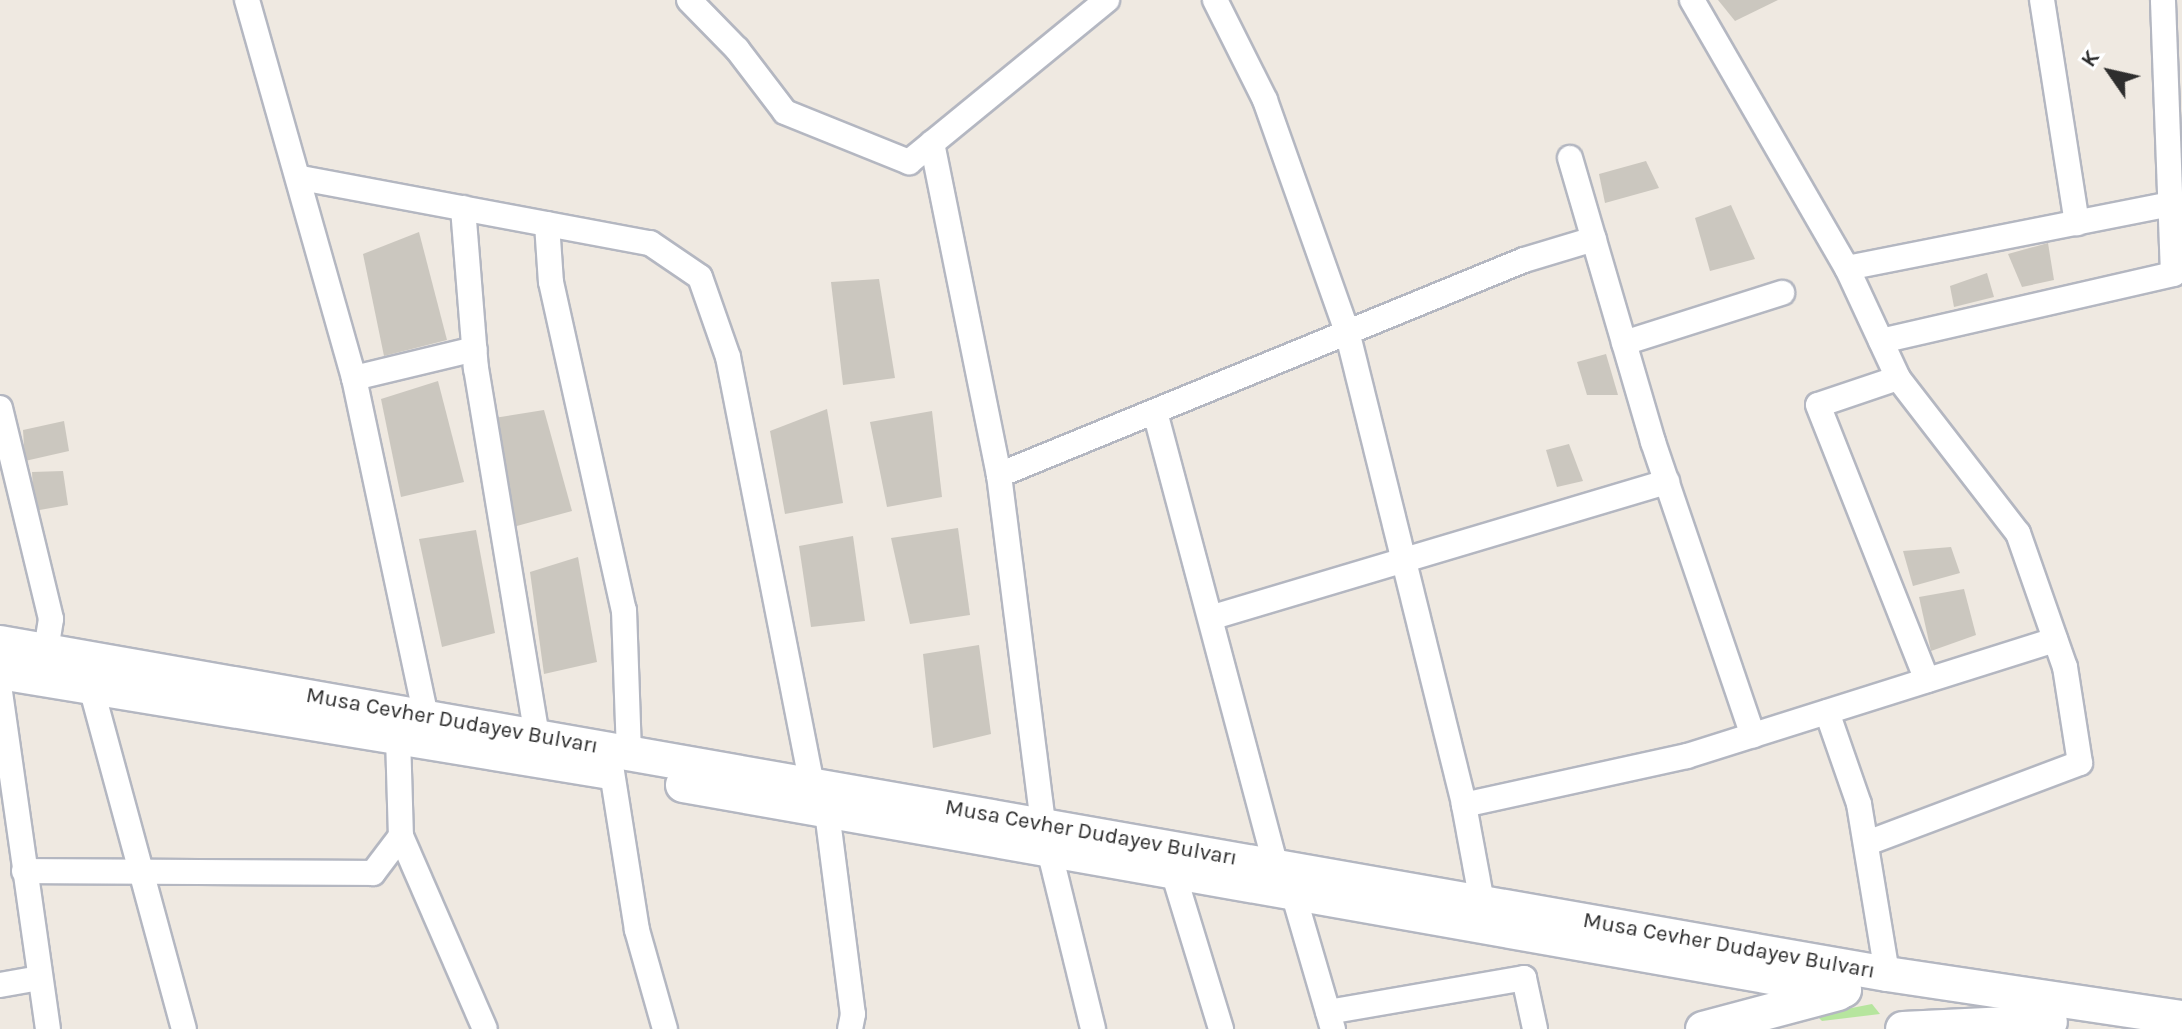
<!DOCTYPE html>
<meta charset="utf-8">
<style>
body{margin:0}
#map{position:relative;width:2182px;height:1029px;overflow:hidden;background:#efe9e1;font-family:Karla,sans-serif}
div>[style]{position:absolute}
.green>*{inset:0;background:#b6e59e}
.building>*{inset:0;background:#cbc7bf}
.roads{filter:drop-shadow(2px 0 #b4b7c1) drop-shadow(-2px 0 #b4b7c1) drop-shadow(0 2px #b4b7c1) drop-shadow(0 -2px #b4b7c1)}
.street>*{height:24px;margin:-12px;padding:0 12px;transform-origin:12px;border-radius:12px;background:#fff}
.secondary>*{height:34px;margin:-17px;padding:0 17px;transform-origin:17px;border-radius:17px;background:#fff}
span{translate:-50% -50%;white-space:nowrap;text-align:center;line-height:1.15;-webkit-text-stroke:7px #fff;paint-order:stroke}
.street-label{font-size:22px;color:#2e2e2e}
.north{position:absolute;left:2070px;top:32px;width:80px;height:80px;-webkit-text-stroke:6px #fff;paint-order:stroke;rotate:304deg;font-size:22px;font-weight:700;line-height:32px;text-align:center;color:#2e2e2e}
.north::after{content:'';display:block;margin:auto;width:28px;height:36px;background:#2e2e2e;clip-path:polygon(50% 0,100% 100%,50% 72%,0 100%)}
</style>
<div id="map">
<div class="green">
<div style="clip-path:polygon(1872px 1004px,1880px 1014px,1822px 1021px,1816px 1015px)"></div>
</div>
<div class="building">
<div style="clip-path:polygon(1718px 0,1778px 0,1735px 21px)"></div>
<div style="clip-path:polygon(1646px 161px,1659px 188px,1605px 203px,1599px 174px)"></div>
<div style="clip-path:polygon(1731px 205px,1755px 259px,1710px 271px,1695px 218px)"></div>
<div style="clip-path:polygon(419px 232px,447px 340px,384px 356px,363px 254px)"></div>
<div style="clip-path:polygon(2048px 243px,2054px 280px,2022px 287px,2008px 254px)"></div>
<div style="clip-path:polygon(1987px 273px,1994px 297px,1954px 307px,1950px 286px)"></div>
<div style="clip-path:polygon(879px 279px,895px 378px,843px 385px,831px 282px)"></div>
<div style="clip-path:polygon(1606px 354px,1618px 395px,1587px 395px,1577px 362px)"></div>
<div style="clip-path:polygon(438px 381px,464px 482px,401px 497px,381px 399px)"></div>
<div style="clip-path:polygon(827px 409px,843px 503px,785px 514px,770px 431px)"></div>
<div style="clip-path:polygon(544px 410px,572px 511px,513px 527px,494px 418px)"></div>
<div style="clip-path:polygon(932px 411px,942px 497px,887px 507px,870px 422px)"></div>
<div style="clip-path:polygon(64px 421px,69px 451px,25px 461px,23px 430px)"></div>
<div style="clip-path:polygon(1569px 444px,1583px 481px,1557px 487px,1546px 450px)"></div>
<div style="clip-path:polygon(63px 471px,68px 505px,34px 511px,32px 472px)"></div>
<div style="clip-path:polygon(958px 528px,970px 615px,910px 624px,891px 538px)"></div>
<div style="clip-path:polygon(476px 530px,495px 633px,442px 647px,419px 539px)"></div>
<div style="clip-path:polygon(853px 536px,865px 621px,811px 627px,799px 546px)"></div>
<div style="clip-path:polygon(1951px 547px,1960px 573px,1913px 586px,1903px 551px)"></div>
<div style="clip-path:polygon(578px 557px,597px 662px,544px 674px,530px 572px)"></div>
<div style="clip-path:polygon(1964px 589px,1976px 635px,1931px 651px,1919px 597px)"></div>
<div style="clip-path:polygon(979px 645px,991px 734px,933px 748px,923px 654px)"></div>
</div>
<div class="roads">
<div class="street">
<div style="left:247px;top:0;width:393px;rotate:74.2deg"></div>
<div style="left:354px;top:378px;width:346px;rotate:78deg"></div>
<div style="left:689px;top:0;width:69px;rotate:45.6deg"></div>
<div style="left:737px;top:49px;width:79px;rotate:52.7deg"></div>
<div style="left:785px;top:112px;width:134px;rotate:22deg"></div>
<div style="left:909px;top:162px;width:256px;rotate:-39.3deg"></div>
<div style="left:1215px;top:0;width:112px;rotate:63.4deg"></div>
<div style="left:1265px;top:100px;width:249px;rotate:70.5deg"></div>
<div style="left:1348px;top:335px;width:484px;rotate:76.1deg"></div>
<div style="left:1464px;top:805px;width:99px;rotate:79.5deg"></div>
<div style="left:1692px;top:0;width:310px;rotate:60deg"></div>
<div style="left:1847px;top:268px;width:121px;rotate:65.1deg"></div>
<div style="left:1898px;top:378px;width:196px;rotate:52.3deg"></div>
<div style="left:2018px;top:533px;width:142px;rotate:70.7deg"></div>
<div style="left:2065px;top:667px;width:97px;rotate:81.1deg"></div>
<div style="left:2080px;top:763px;width:228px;rotate:159.4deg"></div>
<div style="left:2042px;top:0;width:226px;rotate:81.1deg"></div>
<div style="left:932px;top:143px;width:339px;rotate:78.6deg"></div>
<div style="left:999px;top:475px;width:353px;rotate:82.8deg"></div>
<div style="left:1043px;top:825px;width:210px;rotate:76.2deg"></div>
<div style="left:1570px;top:158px;width:296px;rotate:73.7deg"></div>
<div style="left:1653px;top:442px;width:310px;rotate:71.2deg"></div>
<div style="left:301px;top:178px;width:355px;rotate:10.6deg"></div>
<div style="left:650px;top:243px;width:60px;rotate:34.2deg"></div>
<div style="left:700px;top:277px;width:85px;rotate:70.7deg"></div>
<div style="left:728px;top:357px;width:435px;rotate:78.9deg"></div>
<div style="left:463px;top:208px;width:161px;rotate:85.4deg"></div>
<div style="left:476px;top:368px;width:373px;rotate:80.6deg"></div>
<div style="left:547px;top:224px;width:58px;rotate:86.1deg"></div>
<div style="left:551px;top:282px;width:336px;rotate:77.5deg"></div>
<div style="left:624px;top:610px;width:142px;rotate:88deg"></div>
<div style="left:1847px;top:268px;width:330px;rotate:-11.2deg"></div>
<div style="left:1881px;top:341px;width:300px;rotate:-12.9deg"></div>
<div style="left:2173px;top:274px;width:274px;rotate:-92.1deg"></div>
<div style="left:1624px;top:343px;width:166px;rotate:-17.6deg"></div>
<div style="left:354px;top:378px;width:124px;rotate:-13.5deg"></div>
<div style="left:1898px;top:378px;width:84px;rotate:161.4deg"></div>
<div style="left:1818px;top:405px;width:296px;rotate:68.4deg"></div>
<div style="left:0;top:408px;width:217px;rotate:76.4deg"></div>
<div style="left:51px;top:619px;width:32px;rotate:99deg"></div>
<div style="left:1155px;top:412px;width:470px;rotate:75.1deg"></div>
<div style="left:999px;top:475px;width:567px;rotate:-22.27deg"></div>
<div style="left:1524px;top:260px;width:73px;rotate:-16.7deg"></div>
<div style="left:1213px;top:617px;width:474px;rotate:-16.6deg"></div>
<div style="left:91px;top:687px;width:354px;rotate:74.8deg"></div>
<div style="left:0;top:692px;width:340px;rotate:81.9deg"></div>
<div style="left:1827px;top:712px;width:97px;rotate:70.8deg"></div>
<div style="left:1859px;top:804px;width:172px;rotate:80.6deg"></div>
<div style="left:398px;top:737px;width:99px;rotate:88.3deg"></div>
<div style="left:401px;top:836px;width:210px;rotate:66.5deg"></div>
<div style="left:612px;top:772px;width:160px;rotate:81deg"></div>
<div style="left:637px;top:930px;width:103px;rotate:74.2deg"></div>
<div style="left:1464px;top:805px;width:228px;rotate:-12.4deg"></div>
<div style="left:1687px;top:756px;width:386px;rotate:-17.5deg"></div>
<div style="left:827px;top:812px;width:204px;rotate:82.7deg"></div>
<div style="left:853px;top:1014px;width:15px;rotate:101deg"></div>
<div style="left:24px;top:871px;width:349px;rotate:0.3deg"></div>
<div style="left:373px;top:873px;width:46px;rotate:-52.9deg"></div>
<div style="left:1174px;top:875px;width:161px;rotate:73deg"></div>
<div style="left:1294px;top:896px;width:139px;rotate:73.7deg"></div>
<div style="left:0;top:985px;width:40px;rotate:-10deg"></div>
<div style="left:1328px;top:1012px;width:199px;rotate:-9.8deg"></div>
<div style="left:1524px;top:978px;width:52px;rotate:77.8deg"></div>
</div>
<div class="secondary">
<div style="left:0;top:643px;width:1916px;rotate:9.95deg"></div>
<div style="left:1887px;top:974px;width:298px;rotate:8.5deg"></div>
<div style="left:0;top:672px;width:612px;rotate:9.31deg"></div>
<div style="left:683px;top:785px;width:1179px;rotate:10.01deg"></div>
<div style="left:1703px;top:1029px;width:140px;rotate:-14.9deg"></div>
<div style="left:1903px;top:1029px;width:147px;rotate:-2.7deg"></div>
</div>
</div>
<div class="street-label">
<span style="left:452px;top:721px;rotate:10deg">Musa Cevher Dudayev Bulvarı</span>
<span style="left:1091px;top:833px;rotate:10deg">Musa Cevher Dudayev Bulvarı</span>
<span style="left:1729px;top:946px;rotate:10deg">Musa Cevher Dudayev Bulvarı</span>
</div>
<div class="north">K</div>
</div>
